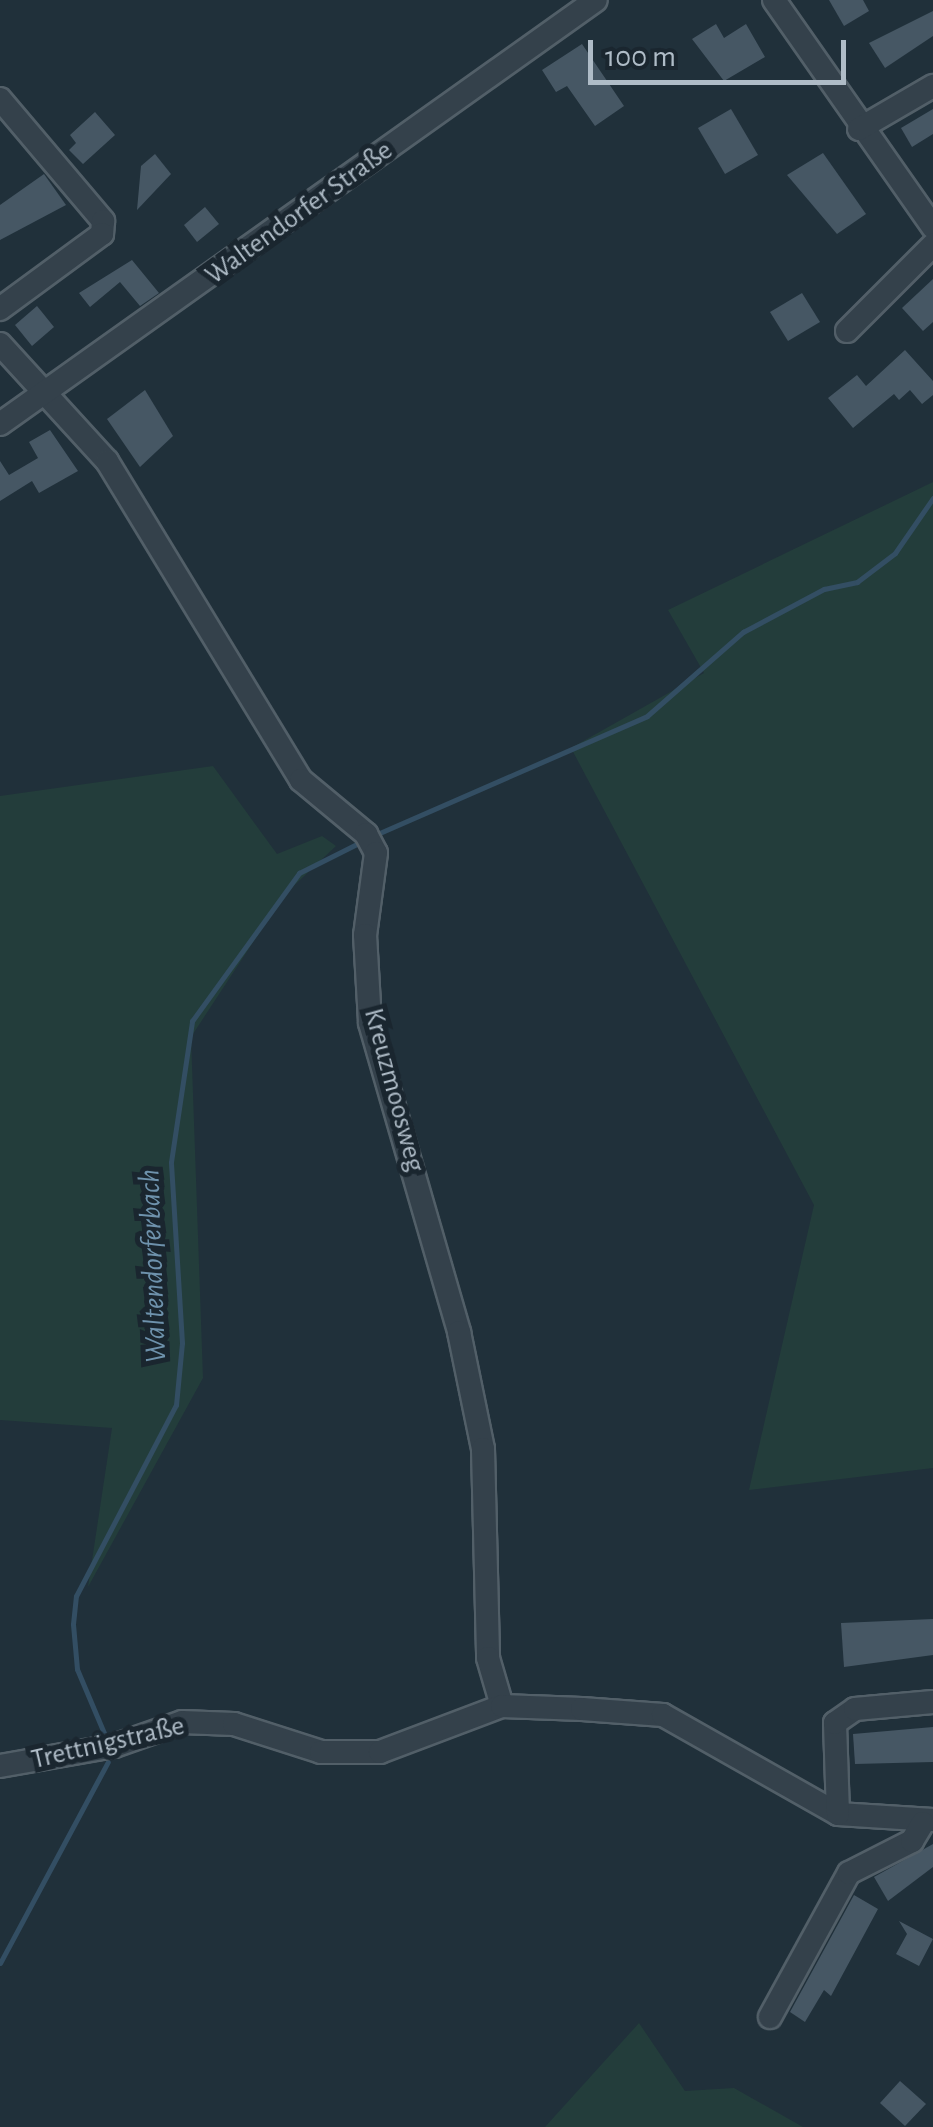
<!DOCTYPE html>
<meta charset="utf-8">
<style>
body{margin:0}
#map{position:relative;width:933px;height:2127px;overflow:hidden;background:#20303a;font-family:"Alegreya Sans",sans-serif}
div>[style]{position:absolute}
.green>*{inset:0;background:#233d3b}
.stream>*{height:5px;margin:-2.5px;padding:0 2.5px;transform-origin:2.5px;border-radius:2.5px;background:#334e63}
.building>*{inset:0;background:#465764}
.roads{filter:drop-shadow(2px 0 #525f68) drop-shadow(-2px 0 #525f68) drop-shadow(0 2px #525f68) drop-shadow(0 -2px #525f68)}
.minor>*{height:22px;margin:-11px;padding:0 11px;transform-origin:11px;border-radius:11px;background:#34414b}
span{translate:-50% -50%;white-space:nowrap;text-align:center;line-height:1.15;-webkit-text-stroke:10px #1a262f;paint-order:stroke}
.street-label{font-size:28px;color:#afbcc7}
.water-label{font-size:30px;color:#6e92ac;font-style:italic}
.scale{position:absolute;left:588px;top:40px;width:258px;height:45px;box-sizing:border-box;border:5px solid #afbcc7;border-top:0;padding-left:12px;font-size:30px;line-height:35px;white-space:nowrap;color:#afbcc7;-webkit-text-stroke:8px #1a262f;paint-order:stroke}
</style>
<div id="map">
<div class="green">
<div style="clip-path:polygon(933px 482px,933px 1468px,749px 1490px,814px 1205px,571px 748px,704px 673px,668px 610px)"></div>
<div style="clip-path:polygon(213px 766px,277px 854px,322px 836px,336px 846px,284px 895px,191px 1037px,203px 1378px,88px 1587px,112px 1428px,0 1420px,0 796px)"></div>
<div style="clip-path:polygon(639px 2023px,685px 2091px,734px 2088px,803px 2127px,545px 2127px)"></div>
</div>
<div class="stream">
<div style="left:375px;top:835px;width:297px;rotate:-23.6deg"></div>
<div style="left:647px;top:716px;width:128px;rotate:-41.2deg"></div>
<div style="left:743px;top:632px;width:92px;rotate:-28deg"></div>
<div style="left:824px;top:589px;width:34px;rotate:-12deg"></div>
<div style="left:857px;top:582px;width:48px;rotate:-37.3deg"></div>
<div style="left:895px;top:553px;width:67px;rotate:-55.4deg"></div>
<div style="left:104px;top:1733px;width:69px;rotate:-112.9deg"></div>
<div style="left:77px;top:1669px;width:45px;rotate:-95.1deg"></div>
<div style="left:73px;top:1624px;width:28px;rotate:-84deg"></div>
<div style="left:76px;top:1596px;width:216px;rotate:-62.4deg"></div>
<div style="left:176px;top:1405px;width:62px;rotate:-84.5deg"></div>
<div style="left:182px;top:1343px;width:181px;rotate:-93.5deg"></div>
<div style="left:171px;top:1162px;width:143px;rotate:-81.5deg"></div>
<div style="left:192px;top:1021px;width:183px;rotate:-54.1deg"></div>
<div style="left:299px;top:873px;width:69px;rotate:-26.6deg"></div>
<div style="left:0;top:1963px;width:228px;rotate:-61.8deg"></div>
</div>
<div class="building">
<div style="clip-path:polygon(829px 0,863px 0,869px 11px,844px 26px)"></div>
<div style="clip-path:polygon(933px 11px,933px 36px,885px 68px,869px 43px)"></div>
<div style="clip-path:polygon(716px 24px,724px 38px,746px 24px,765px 57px,724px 81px,692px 39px)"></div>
<div style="clip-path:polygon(582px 44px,624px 106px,595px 126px,567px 86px,556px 92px,542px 70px)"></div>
<div style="clip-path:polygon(731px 109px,758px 155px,725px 174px,698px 128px)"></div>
<div style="clip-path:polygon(933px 109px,933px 134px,912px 147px,901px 128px)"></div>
<div style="clip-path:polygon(95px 112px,115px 135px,83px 164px,69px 150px,76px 143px,70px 135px)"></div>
<div style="clip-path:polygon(823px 153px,866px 214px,837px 234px,787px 175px)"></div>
<div style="clip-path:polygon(155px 154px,171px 174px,137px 210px,141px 166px)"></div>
<div style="clip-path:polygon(44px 174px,66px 205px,0 240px,0 205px)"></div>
<div style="clip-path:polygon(205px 207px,219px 224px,197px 242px,184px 225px)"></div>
<div style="clip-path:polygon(132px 260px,159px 293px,140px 306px,120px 282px,90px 307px,79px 293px)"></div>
<div style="clip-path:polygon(933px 279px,933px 322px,923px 331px,902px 308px)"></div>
<div style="clip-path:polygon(802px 293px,820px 322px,788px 341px,770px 312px)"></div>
<div style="clip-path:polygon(37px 306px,54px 327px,32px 346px,15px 325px)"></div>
<div style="clip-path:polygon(905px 350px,933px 381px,933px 395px,922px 404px,910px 390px,899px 400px,894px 394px,853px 428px,828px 398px,857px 375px,866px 386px)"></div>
<div style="clip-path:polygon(145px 390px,173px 436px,140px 467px,107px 419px)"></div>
<div style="clip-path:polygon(50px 430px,78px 471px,39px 493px,32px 481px,0 501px,0 461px,9px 475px,38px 458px,29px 442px)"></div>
<div style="clip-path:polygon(933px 1619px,933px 1655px,844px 1667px,841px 1623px)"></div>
<div style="clip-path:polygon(933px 1727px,933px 1762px,855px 1764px,853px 1734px)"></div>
<div style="clip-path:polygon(933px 1844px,933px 1867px,888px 1901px,874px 1877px)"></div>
<div style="clip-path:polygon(854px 1895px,878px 1909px,831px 1996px,824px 1990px,805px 2022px,790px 2012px)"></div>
<div style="clip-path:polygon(899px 1921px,933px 1939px,919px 1966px,896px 1954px,907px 1934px)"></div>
<div style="clip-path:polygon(900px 2081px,926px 2104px,905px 2126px,880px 2103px)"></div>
</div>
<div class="roads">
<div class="minor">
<div style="left:774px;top:0;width:277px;rotate:55deg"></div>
<div style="left:0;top:99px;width:160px;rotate:49.8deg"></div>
<div style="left:103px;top:221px;width:13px;rotate:94deg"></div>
<div style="left:102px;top:234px;width:127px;rotate:143.7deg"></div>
<div style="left:859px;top:129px;width:86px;rotate:-30.2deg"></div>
<div style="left:847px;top:331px;width:122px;rotate:-45deg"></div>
<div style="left:0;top:344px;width:159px;rotate:47.6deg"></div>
<div style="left:107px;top:461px;width:373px;rotate:58.7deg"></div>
<div style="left:301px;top:780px;width:85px;rotate:39.7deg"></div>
<div style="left:366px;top:834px;width:21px;rotate:62deg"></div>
<div style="left:376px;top:853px;width:83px;rotate:97.6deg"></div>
<div style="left:365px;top:935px;width:88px;rotate:86.7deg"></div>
<div style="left:370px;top:1023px;width:322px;rotate:73.9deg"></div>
<div style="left:459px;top:1332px;width:119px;rotate:78.4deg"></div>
<div style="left:483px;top:1449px;width:209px;rotate:88.6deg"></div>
<div style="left:488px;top:1658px;width:50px;rotate:73.7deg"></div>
<div style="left:0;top:424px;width:731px;rotate:-35.43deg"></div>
<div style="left:0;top:1766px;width:116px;rotate:-10deg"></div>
<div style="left:114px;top:1746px;width:72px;rotate:-19.4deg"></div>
<div style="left:182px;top:1722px;width:52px;rotate:2.2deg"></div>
<div style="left:234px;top:1724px;width:91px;rotate:17.8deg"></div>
<div style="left:321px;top:1752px;width:59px"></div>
<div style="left:380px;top:1752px;width:130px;rotate:-20.7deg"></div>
<div style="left:502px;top:1706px;width:80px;rotate:2.1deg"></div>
<div style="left:582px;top:1709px;width:81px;rotate:4.2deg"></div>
<div style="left:663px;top:1715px;width:201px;rotate:29.5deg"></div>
<div style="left:838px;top:1814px;width:95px;rotate:3.6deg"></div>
<div style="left:838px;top:1814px;width:91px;rotate:-91.9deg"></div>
<div style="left:835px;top:1723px;width:24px;rotate:-35deg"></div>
<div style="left:855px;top:1709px;width:78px;rotate:-5.1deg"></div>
<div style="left:770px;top:2017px;width:164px;rotate:-61.3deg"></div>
<div style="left:849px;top:1873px;width:71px;rotate:-26.9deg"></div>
<div style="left:912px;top:1841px;width:21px;rotate:-59deg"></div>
</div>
</div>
<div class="street-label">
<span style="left:299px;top:213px;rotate:-36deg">Waltendorfer Straße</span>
<span style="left:394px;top:1090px;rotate:75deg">Kreuzmoosweg</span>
<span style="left:108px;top:1743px;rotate:-13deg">Trettnigstraße</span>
</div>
<div class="water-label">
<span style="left:153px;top:1266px;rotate:-92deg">Waltendorferbach</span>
</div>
<div class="scale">100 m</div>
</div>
